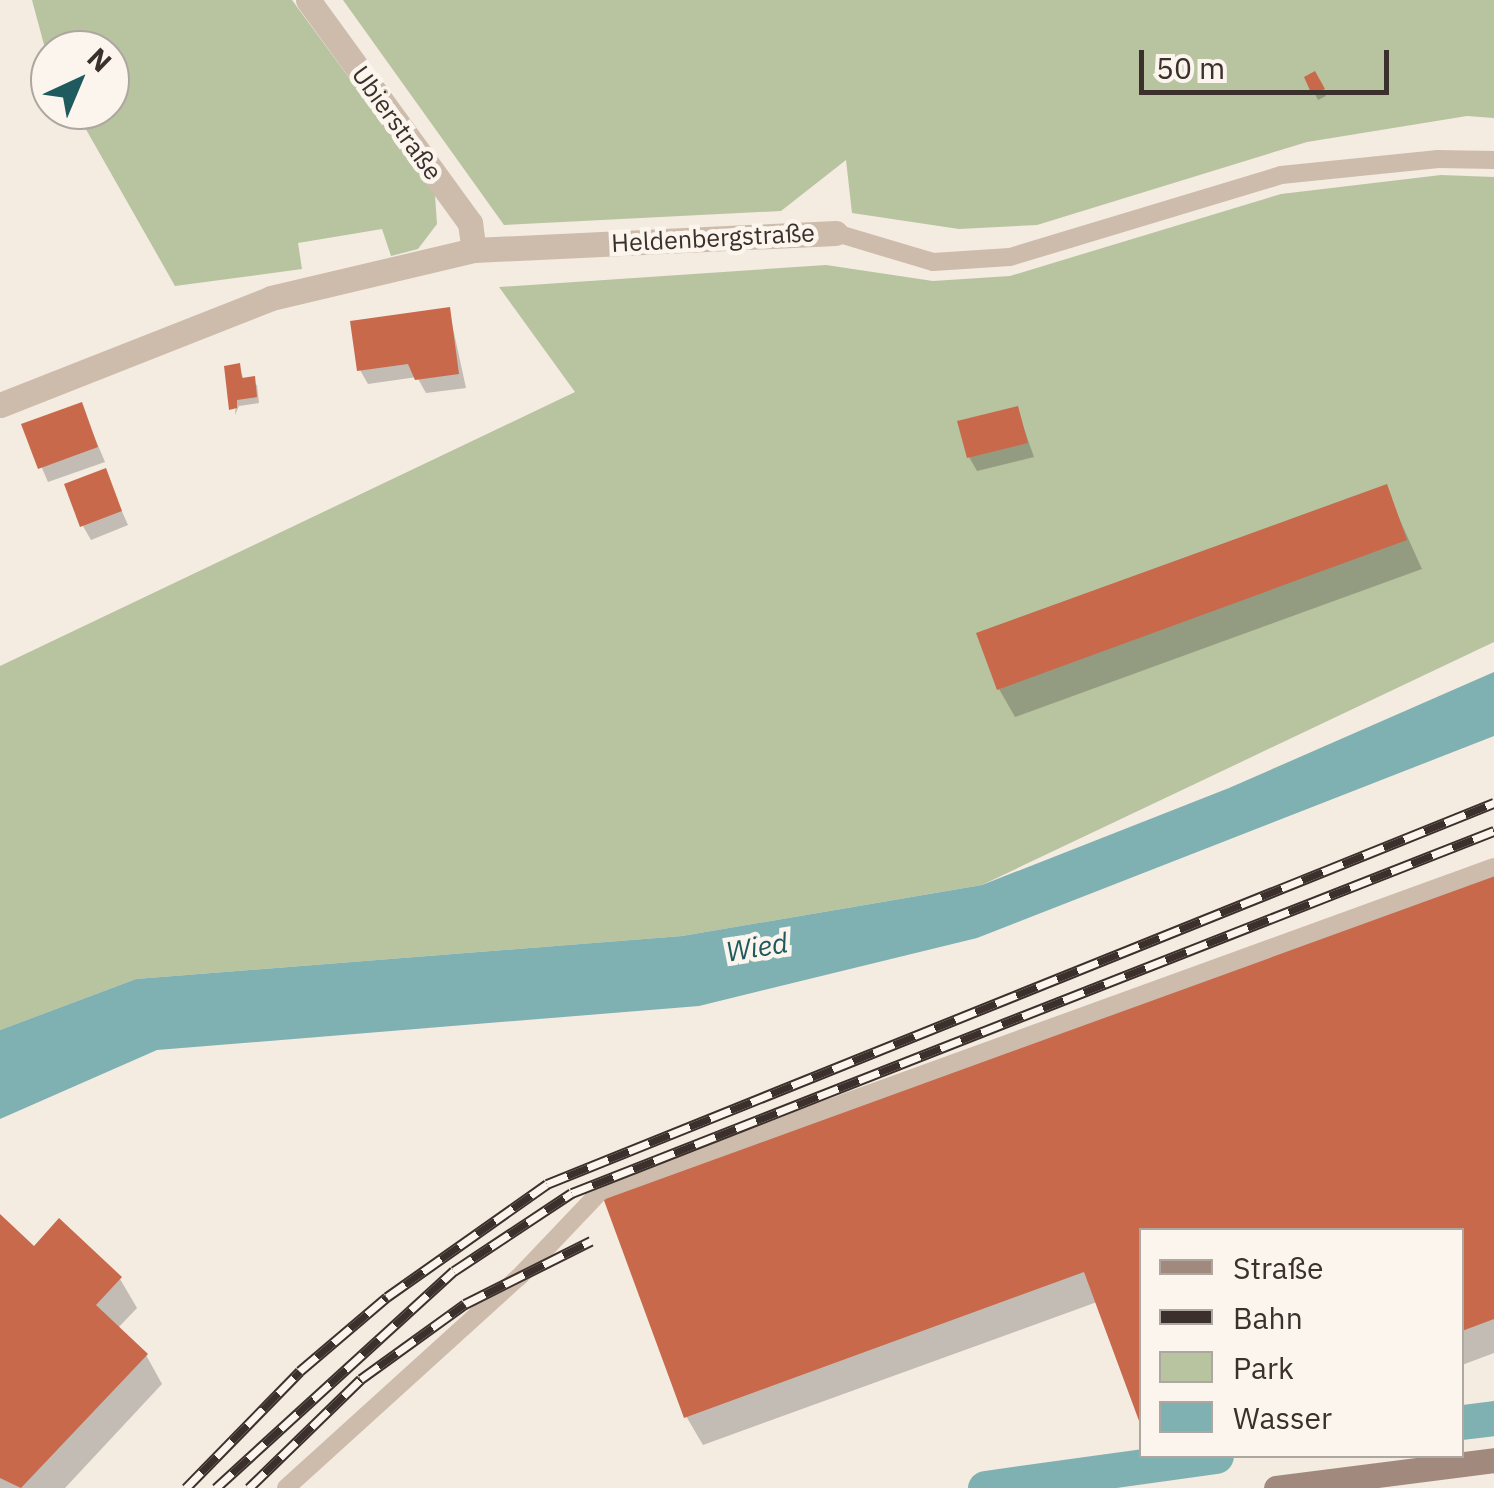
<!DOCTYPE html>
<meta charset="utf-8">
<style>
body{margin:0}
#map{position:relative;width:1494px;height:1488px;overflow:hidden;background:#f4ebe1;font-family:"IBM Plex Sans",sans-serif}
div>[style]{position:absolute}
.green>*{inset:0;background:#b8c4a0}
.water>*{inset:0;background:#7fb0b2}
.shadow>*{inset:0;background:#0003}
.canal>*{height:35px;margin:-17.5px;padding:0 17.5px;transform-origin:17.5px;border-radius:17.5px;background:#7fb0b2}
.building>*{inset:0;background:#c8694b}
.lane>*{height:18px;margin:-9px;padding:0 9px;transform-origin:9px;border-radius:9px;background:#cdbbac}
.street>*{height:25px;margin:-12.5px;padding:0 12.5px;transform-origin:12.5px;border-radius:12.5px;background:#cdbbac}
.secondary>*{height:25px;margin:-12.5px;padding:0 12.5px;transform-origin:12.5px;border-radius:12.5px;background:#a18a7d}
.rail>*{height:11px;margin-top:-5.5px;transform-origin:0;background:repeating-linear-gradient(90deg,#fbf5ee 0 22px,#3b302b 0 44px);box-sizing:border-box;border-block:2px solid #3b302b}
span{translate:-50% -50%;white-space:nowrap;text-align:center;line-height:1.15;-webkit-text-stroke:9px #fbf5ee;paint-order:stroke}
.street-label{font-size:25px;color:#3b302b}
.water-label{font-size:28px;color:#1f5a5e;font-style:italic}
.legend{position:absolute;left:1139px;top:1228px;width:325px;height:230px;box-sizing:border-box;background:#fbf5ee;border:2px solid #aea6a0;margin:0;padding:12px 18px;list-style:none;font-size:30px;color:#3b302b}
.legend li{display:flex;align-items:center;gap:20px;height:50px}
.legend b{width:50px;border:2px solid #aea6a0}
.north{position:absolute;left:30px;top:30px;width:100px;height:100px;box-sizing:border-box;background:#fbf5ee;border:2px solid #aea6a0;border-radius:50%;rotate:44deg;font-size:28px;font-weight:700;line-height:40px;text-align:center;color:#3b302b}
.north::after{content:'';display:block;margin:auto;width:35px;height:45px;background:#1f5a5e;clip-path:polygon(50% 0,100% 100%,50% 72%,0 100%)}
.scale{position:absolute;left:1139px;top:50px;width:250px;height:45px;box-sizing:border-box;border:5px solid #3b302b;border-top:0;padding-left:12px;font-size:30px;line-height:35px;white-space:nowrap;color:#3b302b;-webkit-text-stroke:8px #fbf5ee;paint-order:stroke}
</style>
<div id="map">
<div class="green">
<div style="clip-path:polygon(32px 0,292px 0,435px 195px,437px 224px,418px 249px,391px 256px,382px 229px,298px 243px,302px 269px,175px 286px,75px 110px,110px 110px,110px 50px,50px 50px,50px 67px)"></div>
<div style="clip-path:polygon(343px 0,1494px 0,1494px 118px,1467px 116px,1307px 142px,1037px 225px,959px 229px,852px 213px,846px 160px,781px 211px,504px 225px)"></div>
<div style="clip-path:polygon(1441px 175px,1494px 177px,1494px 642px,982px 885px,682px 936px,136px 979px,0 1030px,0 666px,575px 392px,499px 287px,826px 265px,933px 281px,1010px 276px,1281px 194px)"></div>
</div>
<div class="water">
<div style="clip-path:polygon(1494px 672px,1494px 736px,977px 938px,699px 1006px,157px 1050px,0 1119px,0 1030px,136px 979px,682px 936px,982px 885px,1229px 788px)"></div>
</div>
<div class="shadow">
<div style="clip-path:polygon(1314px 75px,1326px 96px,1318px 100px,1307px 78px)"></div>
<div style="clip-path:polygon(449px 310px,466px 388px,426px 393px,417px 377px,368px 384px,360px 370px)"></div>
<div style="clip-path:polygon(239px 366px,244px 380px,257px 385px,259px 403px,239px 406px,235px 415px)"></div>
<div style="clip-path:polygon(81px 405px,105px 462px,48px 482px,24px 426px)"></div>
<div style="clip-path:polygon(1017px 409px,1034px 457px,977px 471px,969px 457px)"></div>
<div style="clip-path:polygon(104px 471px,128px 525px,91px 540px,83px 526px)"></div>
<div style="clip-path:polygon(1385px 487px,1422px 569px,1015px 717px,999px 689px)"></div>
<div style="clip-path:polygon(1494px 873px,1494px 1353px,1462px 1365px,1462px 1230px,1142px 1230px,1097px 1302px,703px 1445px,686px 1416px)"></div>
<div style="clip-path:polygon(0 1217px,34px 1249px,120px 1279px,137px 1308px,117px 1329px,146px 1355px,162px 1384px,65px 1488px,0 1488px)"></div>
<div style="clip-path:polygon(1156px 1456px,1213px 1456px,1166px 1473px)"></div>
</div>
<div class="canal">
<div style="left:1462px;top:1422px;width:32px;rotate:-7deg"></div>
<div style="left:985px;top:1488px;width:233px;rotate:-7.9deg"></div>
</div>
<div class="building">
<div style="clip-path:polygon(1315px 71px,1325px 89px,1312px 95px,1304px 77px)"></div>
<div style="clip-path:polygon(450px 307px,459px 374px,415px 380px,408px 364px,357px 371px,350px 321px)"></div>
<div style="clip-path:polygon(240px 363px,242px 378px,255px 376px,257px 397px,237px 400px,237px 408px,229px 410px,224px 366px)"></div>
<div style="clip-path:polygon(82px 402px,98px 447px,38px 469px,21px 424px)"></div>
<div style="clip-path:polygon(1018px 406px,1028px 443px,967px 458px,957px 421px)"></div>
<div style="clip-path:polygon(106px 468px,122px 511px,80px 527px,64px 484px)"></div>
<div style="clip-path:polygon(1387px 484px,1407px 540px,997px 690px,976px 633px)"></div>
<div style="clip-path:polygon(1494px 871px,1494px 1319px,1462px 1331px,1462px 1230px,1142px 1230px,1142px 1429px,1084px 1272px,684px 1418px,602px 1195px)"></div>
<div style="clip-path:polygon(0 1214px,34px 1246px,59px 1218px,122px 1277px,96px 1305px,148px 1354px,21px 1488px,0 1478px)"></div>
</div>
<div class="lane">
<div style="left:836px;top:233px;width:101px;rotate:16.6deg"></div>
<div style="left:933px;top:262px;width:77px;rotate:-3.7deg"></div>
<div style="left:1010px;top:257px;width:283px;rotate:-16.8deg"></div>
<div style="left:1281px;top:175px;width:158px;rotate:-5.8deg"></div>
<div style="left:1438px;top:159px;width:56px;rotate:1deg"></div>
<div style="left:286px;top:1488px;width:314px;rotate:-42.2deg"></div>
<div style="left:519px;top:1277px;width:119px;rotate:-46.4deg"></div>
<div style="left:601px;top:1191px;width:950px;rotate:-19.94deg"></div>
</div>
<div class="street">
<div style="left:308px;top:0;width:276px;rotate:54deg"></div>
<div style="left:470px;top:223px;width:27px;rotate:82deg"></div>
<div style="left:0;top:405px;width:291px;rotate:-21.5deg"></div>
<div style="left:271px;top:298px;width:209px;rotate:-13.3deg"></div>
<div style="left:474px;top:250px;width:362px;rotate:-2.7deg"></div>
</div>
<div class="secondary">
<div style="left:1276px;top:1488px;width:220px;rotate:-7.3deg"></div>
</div>
<div class="rail">
<div style="left:186px;top:1488px;width:163px;rotate:-45.7deg"></div>
<div style="left:300px;top:1371px;width:114px;rotate:-40.4deg"></div>
<div style="left:387px;top:1297px;width:196px;rotate:-35.2deg"></div>
<div style="left:547px;top:1184px;width:1021px;rotate:-21.92deg"></div>
<div style="left:216px;top:1488px;width:322px;rotate:-42.4deg"></div>
<div style="left:454px;top:1271px;width:141px;rotate:-33.5deg"></div>
<div style="left:572px;top:1193px;width:991px;rotate:-21.44deg"></div>
<div style="left:249px;top:1488px;width:156px;rotate:-44.2deg"></div>
<div style="left:361px;top:1379px;width:128px;rotate:-35.8deg"></div>
<div style="left:465px;top:1304px;width:141px;rotate:-26.6deg"></div>
</div>
<div class="street-label">
<span style="left:397px;top:123px;rotate:54deg">Ubierstraße</span>
<span style="left:713px;top:238px;rotate:-3deg">Heldenbergstraße</span>
</div>
<div class="water-label">
<span style="left:757px;top:947px;rotate:-9deg">Wied</span>
</div>
<ul class="legend">
<li><b style="height:12px;background:#a18a7d"></b>Straße</li>
<li><b style="height:12px;background:#3b302b"></b>Bahn</li>
<li><b style="height:28px;background:#b8c4a0"></b>Park</li>
<li><b style="height:28px;background:#7fb0b2"></b>Wasser</li>
</ul>
<div class="north">N</div>
<div class="scale">50 m</div>
</div>
